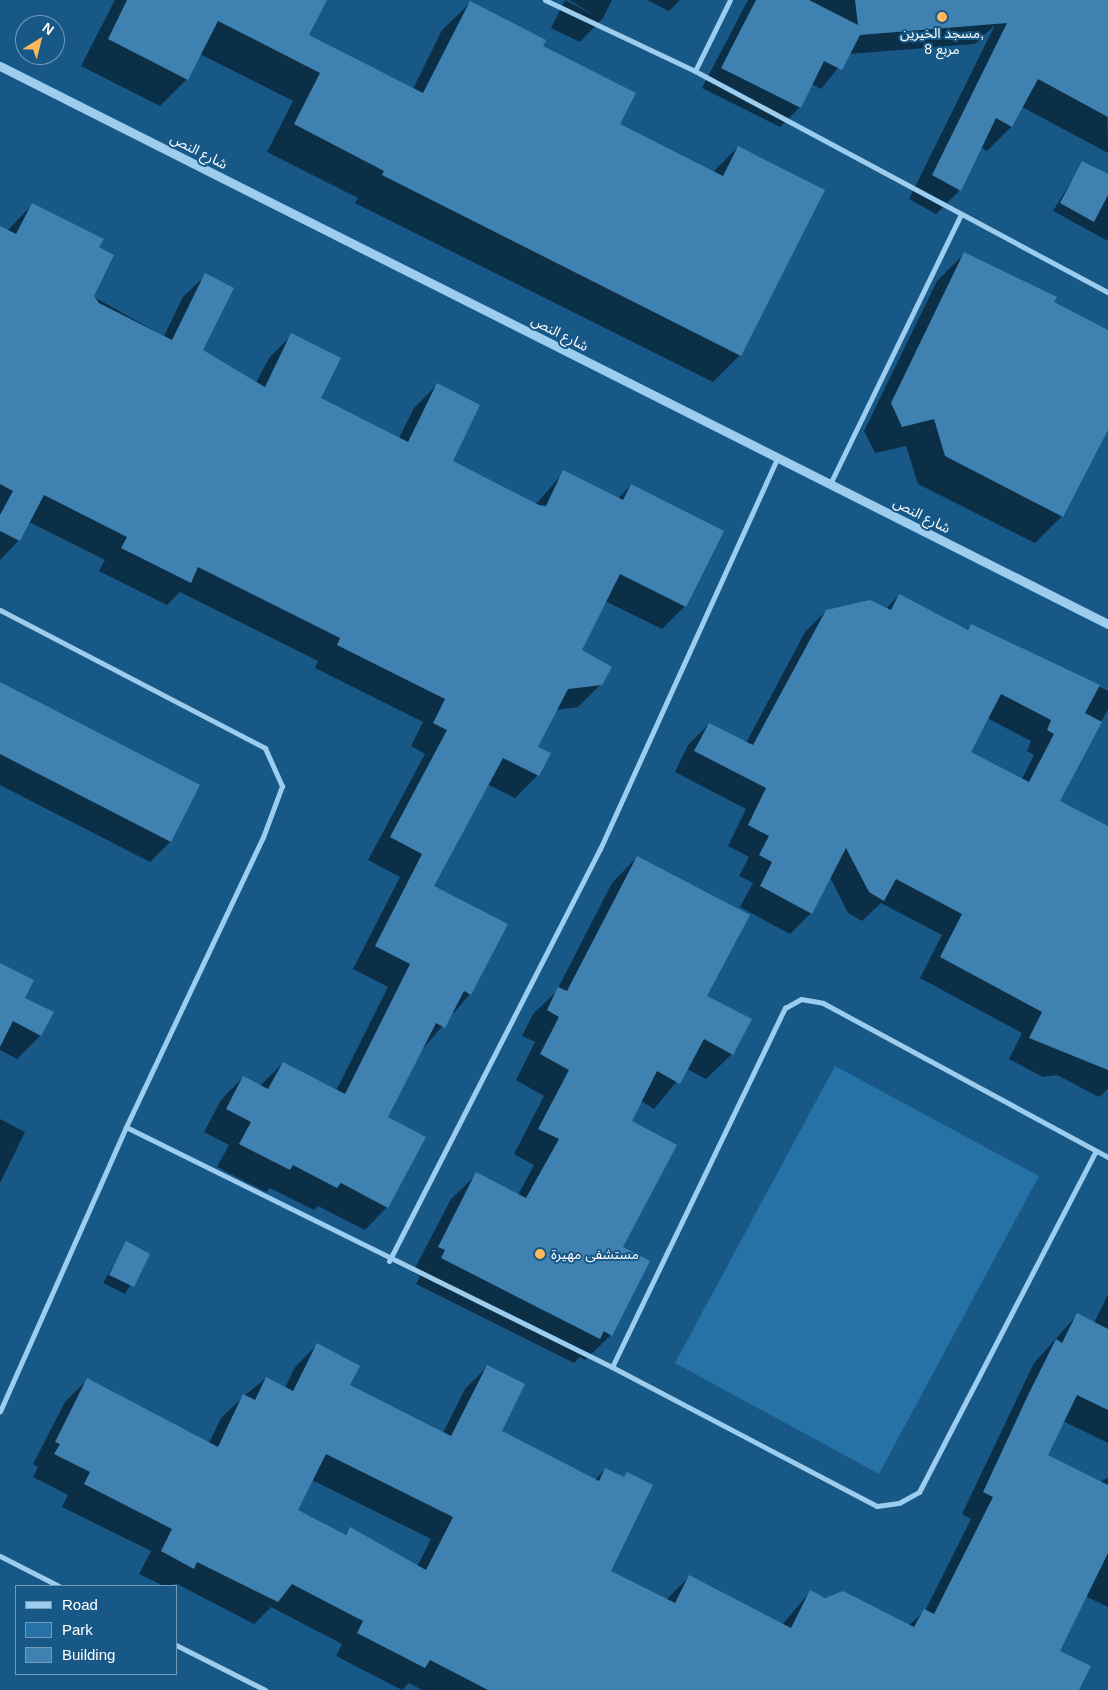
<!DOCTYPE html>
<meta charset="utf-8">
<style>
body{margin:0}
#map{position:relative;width:1108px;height:1690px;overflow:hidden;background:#175887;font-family:Helvetica,"Noto Sans Arabic",sans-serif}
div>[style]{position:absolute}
.green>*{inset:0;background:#2671a5}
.shadow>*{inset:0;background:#0007}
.building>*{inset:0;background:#3f82b1}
.minor>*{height:5px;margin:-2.5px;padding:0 2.5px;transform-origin:2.5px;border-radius:2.5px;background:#9dcdee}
.tertiary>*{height:9px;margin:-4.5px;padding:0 4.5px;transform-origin:4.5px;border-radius:4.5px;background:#9dcdee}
.dots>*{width:14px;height:14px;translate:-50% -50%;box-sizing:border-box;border:2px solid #175887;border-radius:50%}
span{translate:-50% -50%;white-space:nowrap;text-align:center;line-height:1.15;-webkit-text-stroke:4px #175887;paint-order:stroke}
.poi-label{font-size:14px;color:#fff}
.left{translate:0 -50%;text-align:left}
.street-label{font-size:14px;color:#fff}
.legend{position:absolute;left:15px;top:1585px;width:162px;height:90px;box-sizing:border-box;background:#175887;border:1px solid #749bb7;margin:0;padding:6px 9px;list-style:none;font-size:15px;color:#fff}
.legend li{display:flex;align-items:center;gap:10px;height:25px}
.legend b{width:25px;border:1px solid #749bb7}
.north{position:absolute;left:15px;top:15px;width:50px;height:50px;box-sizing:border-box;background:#175887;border:1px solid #749bb7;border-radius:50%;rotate:36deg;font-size:14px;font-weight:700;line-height:20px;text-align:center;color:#fff}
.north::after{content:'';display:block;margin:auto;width:18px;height:22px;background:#ffb85a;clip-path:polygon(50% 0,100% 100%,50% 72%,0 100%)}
</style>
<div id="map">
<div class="green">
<div style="clip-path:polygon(835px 1066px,1039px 1176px,879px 1474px,675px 1363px)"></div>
</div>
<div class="shadow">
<div style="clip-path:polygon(115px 0,325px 0,307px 35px,413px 89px,442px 30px,470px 3px,541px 46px,619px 125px,713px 172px,738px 147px,740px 355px,713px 382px,355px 203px,358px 198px,267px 152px,293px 101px,200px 54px,187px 79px,160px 106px,81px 66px)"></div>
<div style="clip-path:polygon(565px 0,596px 16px,569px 0,612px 0,603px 18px,580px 42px,551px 28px)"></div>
<div style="clip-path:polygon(647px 0,680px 0,669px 11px)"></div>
<div style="clip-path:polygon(748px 0,993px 0,995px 24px,1009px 0,1105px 0,1108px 153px,1022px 107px,1011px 127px,987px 151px,981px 147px,960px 190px,936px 214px,909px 199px,995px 25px,975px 44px,849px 54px,821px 89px,812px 84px,800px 107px,780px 127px,702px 88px)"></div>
<div style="clip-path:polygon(1083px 162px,1108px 176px,1108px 241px,1053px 211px)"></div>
<div style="clip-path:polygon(32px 205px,97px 248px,92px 296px,164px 336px,183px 297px,206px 275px,201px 351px,256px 383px,269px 358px,292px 335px,319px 399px,399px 438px,414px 408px,437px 385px,451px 462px,536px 504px,564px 472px,618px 499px,631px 485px,722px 532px,685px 606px,662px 629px,605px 601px,580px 650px,601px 684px,578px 707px,556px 710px,537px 748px,549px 754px,538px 775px,515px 798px,487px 784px,432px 886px,470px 994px,421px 1051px,387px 1118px,387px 1207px,365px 1230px,318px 1206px,314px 1210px,270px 1188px,266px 1192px,217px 1167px,229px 1145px,204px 1132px,221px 1100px,243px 1077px,260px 1086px,283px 1063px,336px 1091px,388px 987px,353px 969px,400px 877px,368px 860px,425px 754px,411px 746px,423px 722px,315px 668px,318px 661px,180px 592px,167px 605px,99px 571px,105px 560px,29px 522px,19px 540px,0 560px,0 228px,7px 231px)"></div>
<div style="clip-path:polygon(964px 254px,1108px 332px,1108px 427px,1062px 516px,1035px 543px,918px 484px,906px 446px,875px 453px,864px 431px,937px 281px)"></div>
<div style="clip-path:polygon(evenodd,899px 595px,966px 630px,972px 625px,1108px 691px,1108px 709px,1058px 802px,1108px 827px,1108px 1089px,1099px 1097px,1057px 1075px,1043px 1077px,1009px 1059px,1022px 1033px,920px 978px,942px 935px,881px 903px,862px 921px,848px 913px,830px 877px,811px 913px,790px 934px,740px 907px,753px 883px,739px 876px,749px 857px,728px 846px,746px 809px,675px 772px,688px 745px,709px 724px,746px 743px,805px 632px,826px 611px,886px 609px,899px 595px,987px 718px,1031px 741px,1027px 751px,1034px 755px,1022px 779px,970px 752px,987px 718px)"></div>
<div style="clip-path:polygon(0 683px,198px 785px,170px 842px,150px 862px,0 785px)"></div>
<div style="clip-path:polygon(637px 857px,732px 1054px,706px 1079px,687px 1069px,654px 1109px,641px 1101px,631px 1122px,611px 1335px,585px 1360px,580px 1357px,574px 1363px,416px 1284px,420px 1276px,413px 1272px,451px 1199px,477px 1174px,518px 1195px,534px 1165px,514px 1154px,544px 1096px,516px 1080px,535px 1042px,522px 1036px,533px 1014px,556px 992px,612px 883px)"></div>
<div style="clip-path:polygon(0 964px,23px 998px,40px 1036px,17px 1059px,0 1050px)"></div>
<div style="clip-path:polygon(0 1119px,25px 1132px,0 1183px)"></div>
<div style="clip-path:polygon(127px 1243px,149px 1254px,125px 1294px,103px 1283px)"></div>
<div style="clip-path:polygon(evenodd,1108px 1294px,1108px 1443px,1063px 1421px,1046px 1456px,1100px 1482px,1108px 1478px,1108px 1607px,1085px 1596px,1058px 1652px,1078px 1690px,422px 1690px,409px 1683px,402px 1690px,336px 1656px,342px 1644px,271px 1607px,254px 1624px,177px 1584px,164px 1586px,139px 1574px,151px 1551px,62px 1507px,68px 1495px,33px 1477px,38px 1467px,33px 1464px,65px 1402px,87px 1380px,209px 1443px,221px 1418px,244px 1396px,266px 1378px,285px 1388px,295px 1367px,317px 1345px,348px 1386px,443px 1433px,465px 1389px,487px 1367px,500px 1432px,595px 1480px,605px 1469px,623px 1478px,627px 1473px,609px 1571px,666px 1600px,689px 1577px,782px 1625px,810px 1592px,908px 1626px,925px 1611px,971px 1519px,962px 1514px,1034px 1363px,1077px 1315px,1094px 1323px,1108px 1294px,312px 1480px,431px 1539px,417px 1567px,350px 1529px,344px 1535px,296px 1511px,312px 1480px)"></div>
</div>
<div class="building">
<div style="clip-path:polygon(127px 0,327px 0,309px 35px,423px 93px,470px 1px,546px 40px,543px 46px,636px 93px,620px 124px,723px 176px,738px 146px,825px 190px,741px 356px,382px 175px,384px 171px,294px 124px,320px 73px,218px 21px,188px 80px,108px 39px)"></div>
<div style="clip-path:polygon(756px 0,809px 0,858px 25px,855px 0,1108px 0,1108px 117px,1038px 79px,1012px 127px,996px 118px,961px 191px,932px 175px,1007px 23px,860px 35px,842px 70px,824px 61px,801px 108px,721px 68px)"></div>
<div style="clip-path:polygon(1082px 161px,1108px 174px,1108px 195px,1094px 222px,1060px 203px)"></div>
<div style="clip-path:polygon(32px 203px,104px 239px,99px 247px,114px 255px,94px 296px,99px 303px,172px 340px,205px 273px,234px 288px,203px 350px,265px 387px,291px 333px,341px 358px,321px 398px,408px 442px,437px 383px,480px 405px,453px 461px,539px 505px,546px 506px,563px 470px,623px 500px,631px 484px,724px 531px,686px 607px,620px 574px,582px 650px,612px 667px,602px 685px,568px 689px,538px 747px,551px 753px,539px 776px,503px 758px,434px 886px,508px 924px,471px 995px,464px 991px,445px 1028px,436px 1023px,388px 1117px,426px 1137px,388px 1208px,341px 1183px,337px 1188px,293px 1165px,290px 1170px,239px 1144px,251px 1122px,226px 1109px,243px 1076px,268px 1089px,283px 1062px,345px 1094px,410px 964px,375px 946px,422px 854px,390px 837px,447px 730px,433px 723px,445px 699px,337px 645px,340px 638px,198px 567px,191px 583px,121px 548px,127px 537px,44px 495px,20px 541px,0 531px,0 515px,13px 491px,0 484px,0 226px,16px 234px)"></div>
<div style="clip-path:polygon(964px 252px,1057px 297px,1054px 302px,1108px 330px,1108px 430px,1063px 517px,945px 456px,934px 419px,902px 427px,891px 403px)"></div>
<div style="clip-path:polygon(evenodd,899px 594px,968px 630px,971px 624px,1100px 685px,1085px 713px,1102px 722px,1060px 801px,1108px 826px,1108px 1070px,1029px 1038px,1042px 1012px,940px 957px,962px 914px,896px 879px,884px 901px,869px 892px,846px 848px,812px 914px,760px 886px,772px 862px,759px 855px,769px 836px,748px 825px,766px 788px,694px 751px,709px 723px,753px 745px,826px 610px,870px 600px,891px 610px,899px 594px,1001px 694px,1051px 720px,1047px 730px,1054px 734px,1029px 782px,971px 752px,1001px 694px)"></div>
<div style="clip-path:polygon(0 682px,200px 785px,171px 842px,0 754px)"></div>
<div style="clip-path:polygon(637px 856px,750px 915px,707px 996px,752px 1019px,733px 1055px,704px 1039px,680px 1084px,657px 1071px,632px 1121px,677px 1145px,623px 1247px,650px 1261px,612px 1336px,604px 1331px,600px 1339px,441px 1258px,445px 1250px,438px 1247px,476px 1172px,526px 1198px,559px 1139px,538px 1129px,569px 1070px,540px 1054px,559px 1017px,547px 1010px,558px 987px,567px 991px)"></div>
<div style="clip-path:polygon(0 963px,34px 980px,25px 998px,54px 1012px,41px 1036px,13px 1021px,0 1047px)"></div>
<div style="clip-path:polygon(126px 1241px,150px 1254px,134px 1287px,109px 1275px)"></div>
<div style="clip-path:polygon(evenodd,1077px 1313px,1108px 1329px,1108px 1410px,1077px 1395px,1048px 1455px,1108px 1485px,1108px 1553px,1060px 1651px,1091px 1666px,1079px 1690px,488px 1690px,430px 1660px,425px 1668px,357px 1633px,363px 1621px,292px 1584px,278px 1602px,197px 1562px,194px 1569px,161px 1551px,172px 1529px,84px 1484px,90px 1472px,54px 1454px,60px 1444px,55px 1442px,87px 1378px,218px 1447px,243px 1394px,255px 1400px,266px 1377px,293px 1391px,317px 1343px,360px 1366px,350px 1385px,451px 1436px,487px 1365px,525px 1384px,502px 1431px,599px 1481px,605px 1468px,624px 1477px,627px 1472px,653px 1485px,611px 1571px,675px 1603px,689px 1575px,791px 1628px,810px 1590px,825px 1598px,843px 1591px,914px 1627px,924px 1609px,934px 1614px,993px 1497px,983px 1492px,1029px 1393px,1056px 1339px,1062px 1343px,1077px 1313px,326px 1454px,453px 1517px,426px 1570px,350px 1527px,346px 1535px,298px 1510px,326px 1454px)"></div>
</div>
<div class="minor">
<div style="left:545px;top:0;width:166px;rotate:25.3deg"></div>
<div style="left:695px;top:71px;width:468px;rotate:28.2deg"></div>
<div style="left:695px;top:71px;width:79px;rotate:-63.8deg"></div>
<div style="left:830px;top:484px;width:300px;rotate:-64.1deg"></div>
<div style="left:0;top:610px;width:299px;rotate:27.5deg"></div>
<div style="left:265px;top:748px;width:42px;rotate:65.9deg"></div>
<div style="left:282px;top:786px;width:54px;rotate:110.4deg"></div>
<div style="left:263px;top:837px;width:321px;rotate:115.3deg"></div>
<div style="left:126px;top:1127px;width:311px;rotate:113.9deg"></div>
<div style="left:126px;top:1127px;width:542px;rotate:26.28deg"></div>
<div style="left:612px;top:1367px;width:299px;rotate:27.7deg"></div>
<div style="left:877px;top:1506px;width:22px;rotate:-8deg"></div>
<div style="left:899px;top:1503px;width:23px;rotate:-29deg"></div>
<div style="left:919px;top:1492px;width:384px;rotate:-62.6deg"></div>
<div style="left:389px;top:1261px;width:463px;rotate:-62.9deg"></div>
<div style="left:600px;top:849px;width:429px;rotate:-65.6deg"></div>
<div style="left:612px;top:1367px;width:399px;rotate:-64.3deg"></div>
<div style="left:785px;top:1008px;width:18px;rotate:-29deg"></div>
<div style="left:801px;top:999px;width:22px;rotate:10deg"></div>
<div style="left:823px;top:1003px;width:324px;rotate:28.4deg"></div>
<div style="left:0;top:1556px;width:66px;rotate:27deg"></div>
<div style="left:176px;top:1645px;width:100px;rotate:26.8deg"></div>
</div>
<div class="tertiary">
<div style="left:0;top:66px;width:1241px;rotate:26.73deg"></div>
</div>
<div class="dots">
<div style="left:942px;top:17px;background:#ffb85a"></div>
<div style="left:540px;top:1254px;background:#ffb85a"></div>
</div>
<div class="poi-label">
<span style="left:942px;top:41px">مسجد الخيرين,<br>مربع 8</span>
<span class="left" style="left:551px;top:1254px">مستشفى مهيرة</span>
</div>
<div class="street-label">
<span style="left:199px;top:151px;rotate:27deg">شارع النص</span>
<span style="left:560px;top:333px;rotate:27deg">شارع النص</span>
<span style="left:922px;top:515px;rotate:27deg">شارع النص</span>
</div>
<ul class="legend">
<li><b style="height:6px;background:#9dcdee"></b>Road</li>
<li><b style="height:14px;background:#2671a5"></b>Park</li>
<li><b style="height:14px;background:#3f82b1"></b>Building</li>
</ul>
<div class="north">N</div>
</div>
